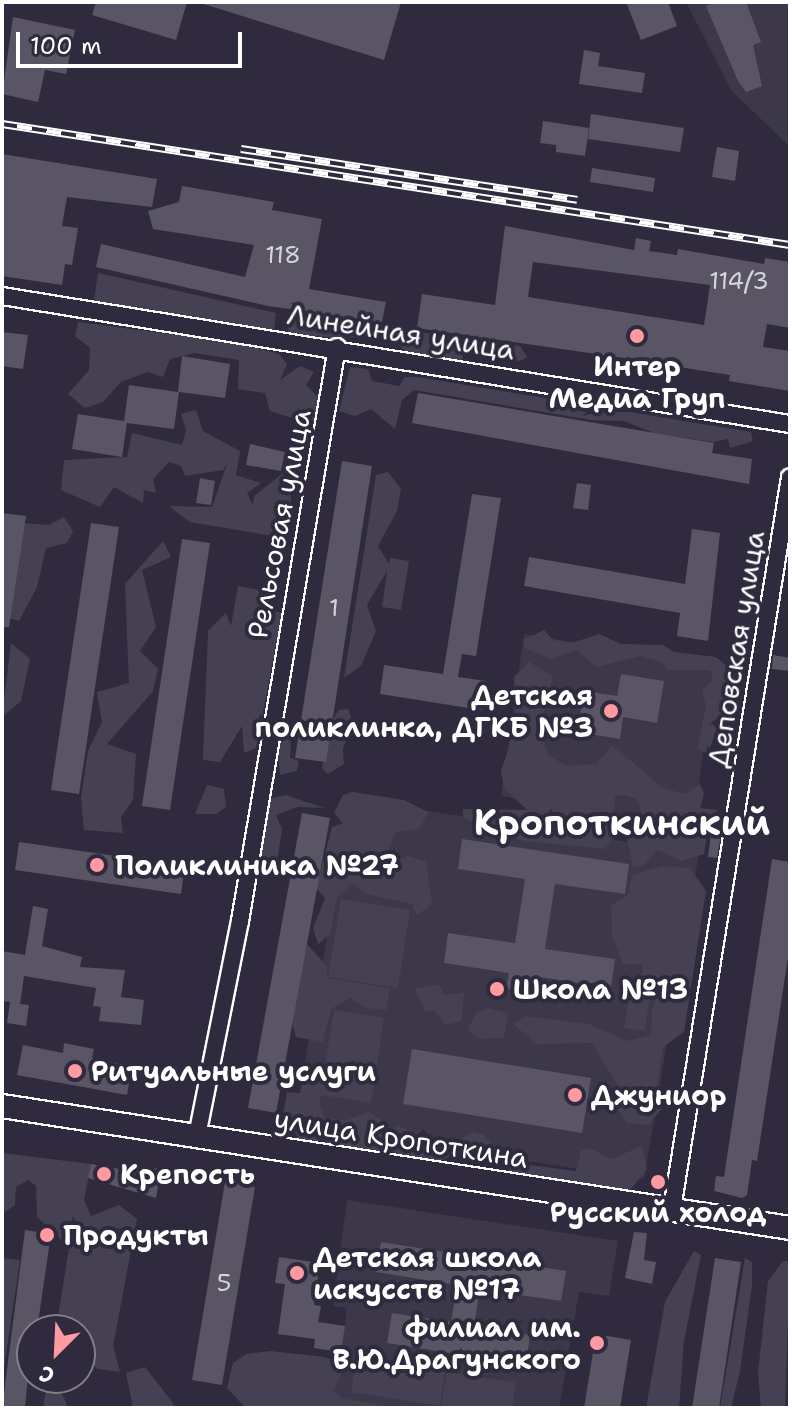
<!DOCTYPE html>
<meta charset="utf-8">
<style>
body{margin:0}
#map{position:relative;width:792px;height:1410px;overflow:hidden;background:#2f2a3d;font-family:"Shantell Sans",sans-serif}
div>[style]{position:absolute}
.built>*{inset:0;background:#3c3749}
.green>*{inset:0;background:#464152}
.building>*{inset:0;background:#595564}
.roads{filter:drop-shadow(2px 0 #fff) drop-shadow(-2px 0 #fff) drop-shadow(0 2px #fff) drop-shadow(0 -2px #fff)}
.minor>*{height:16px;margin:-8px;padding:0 8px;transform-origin:8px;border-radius:8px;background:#2f2a3d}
.secondary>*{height:22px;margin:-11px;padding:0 11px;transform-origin:11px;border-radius:11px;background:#2f2a3d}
.rail>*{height:8px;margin-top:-4px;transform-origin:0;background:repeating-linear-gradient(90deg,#2f2a3d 0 15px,#fff 0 30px);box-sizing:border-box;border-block:2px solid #fff}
.dots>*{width:22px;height:22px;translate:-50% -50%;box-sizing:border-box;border:4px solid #2f2a3d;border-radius:50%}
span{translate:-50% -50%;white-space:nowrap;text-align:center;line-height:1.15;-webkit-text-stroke:8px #2f2a3d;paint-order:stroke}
.number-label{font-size:24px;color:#d6d4d8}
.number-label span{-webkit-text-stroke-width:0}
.street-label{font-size:28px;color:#fff}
.poi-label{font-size:28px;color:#fff;font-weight:700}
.right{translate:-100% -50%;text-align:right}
.left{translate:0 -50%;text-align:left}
.district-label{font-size:36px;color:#fff;font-weight:700}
.frame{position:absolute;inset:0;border:4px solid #fff;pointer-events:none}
.north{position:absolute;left:16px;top:1314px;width:80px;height:80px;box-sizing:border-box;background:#2f2a3d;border:2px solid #827f8b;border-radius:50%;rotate:204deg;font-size:22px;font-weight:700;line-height:32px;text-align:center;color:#fff}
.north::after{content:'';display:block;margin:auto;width:28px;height:36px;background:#ff9aa2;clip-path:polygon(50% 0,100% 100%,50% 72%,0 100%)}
.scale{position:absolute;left:16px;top:32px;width:226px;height:36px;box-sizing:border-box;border:4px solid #fff;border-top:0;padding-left:10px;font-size:24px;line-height:28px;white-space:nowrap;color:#fff;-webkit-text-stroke:6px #2f2a3d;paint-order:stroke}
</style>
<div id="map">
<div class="built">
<div style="clip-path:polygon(686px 2px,790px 2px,790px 147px,731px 90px)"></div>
<div style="clip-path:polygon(524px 634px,716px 666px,696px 804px,631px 819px,501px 796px)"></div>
<div style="clip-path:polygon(351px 799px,699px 853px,644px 1179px,294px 1125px)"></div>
<div style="clip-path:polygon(347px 1200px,618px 1241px,609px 1296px,579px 1292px,559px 1408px,332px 1408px,346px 1318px,346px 1308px,333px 1306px)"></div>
</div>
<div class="green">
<div style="clip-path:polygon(98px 273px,276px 313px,274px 331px,94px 301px)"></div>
<div style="clip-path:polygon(304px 312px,366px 321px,374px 328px,371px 338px,292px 336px,285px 324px)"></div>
<div style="clip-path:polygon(78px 322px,245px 344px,279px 354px,287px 364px,280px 380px,300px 366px,314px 372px,306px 385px,321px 400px,318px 426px,270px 411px,265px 393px,238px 389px,239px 360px,195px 353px,170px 359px,163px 377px,147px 372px,121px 382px,103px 402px,85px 408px,68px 394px,89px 370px,90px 348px,75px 336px)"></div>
<div style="clip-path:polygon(399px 329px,465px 339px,462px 361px,405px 351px,398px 344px)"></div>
<div style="clip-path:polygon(467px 340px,520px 346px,527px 357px,520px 361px,486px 354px,468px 346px)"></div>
<div style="clip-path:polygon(350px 367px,368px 369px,372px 381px,399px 386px,405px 377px,417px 377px,751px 432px,753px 441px,730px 448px,728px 439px,713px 442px,654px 433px,624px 421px,591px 420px,414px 390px,402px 400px,395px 429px,371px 409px,355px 416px,339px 411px)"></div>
<div style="clip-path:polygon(196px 410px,203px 431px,240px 451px,236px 475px,261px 483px,247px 493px,253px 506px,254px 496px,282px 474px,291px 477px,291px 530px,279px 537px,190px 522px,169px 506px,212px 507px,227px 464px,223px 470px,185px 476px,181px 466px,169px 462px,153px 479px,156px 493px,144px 490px,143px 503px,114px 487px,100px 507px,61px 490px,64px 460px,127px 457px,132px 433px,182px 445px,186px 430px,181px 414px)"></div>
<div style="clip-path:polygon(388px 472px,401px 489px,397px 511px,378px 546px,389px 564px,390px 558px,409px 561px,401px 610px,382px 607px,387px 571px,367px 605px,376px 631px,361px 666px,344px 678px,376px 475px)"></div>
<div style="clip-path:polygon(64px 517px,73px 531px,67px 543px,46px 548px,37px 587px,19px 621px,9px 618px,21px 523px,49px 525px)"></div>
<div style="clip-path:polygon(163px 541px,171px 557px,142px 570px,156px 627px,140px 651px,158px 669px,153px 691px,107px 744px,136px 754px,133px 800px,121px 817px,123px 833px,84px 830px,81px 798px,88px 751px,102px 722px,97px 692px,129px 683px,125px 584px)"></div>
<div style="clip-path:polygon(238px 586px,266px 591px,258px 634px,267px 609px,282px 613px,256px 748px,244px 753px,242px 726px,220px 762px,203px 760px,208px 631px,226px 613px,231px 626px)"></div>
<div style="clip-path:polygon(544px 630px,553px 640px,572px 643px,599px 634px,621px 644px,663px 645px,674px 652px,716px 657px,732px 670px,738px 689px,731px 714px,721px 716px,708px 754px,697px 749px,706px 707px,702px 690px,713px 680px,710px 670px,668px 670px,659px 661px,641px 656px,597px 667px,576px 650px,551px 659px,525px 648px,523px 640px)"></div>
<div style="clip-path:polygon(11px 643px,30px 659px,21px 701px,2px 717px)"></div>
<div style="clip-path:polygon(529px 662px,553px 676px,540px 729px,548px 755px,567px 766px,596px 764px,612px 745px,663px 788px,685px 794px,700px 784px,704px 794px,700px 808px,718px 810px,708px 828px,704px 854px,681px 861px,658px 850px,643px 866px,633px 867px,627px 838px,642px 832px,640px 807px,637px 799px,625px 795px,615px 796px,614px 837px,605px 849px,524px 841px,463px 818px,463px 809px,527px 810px,504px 788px,501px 771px,510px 745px,509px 728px,516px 719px,514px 677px)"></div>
<div style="clip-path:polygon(348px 709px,353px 723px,343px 749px,344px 764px,328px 774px,322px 768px,333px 719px,339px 710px)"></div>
<div style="clip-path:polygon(277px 737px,291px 740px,290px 758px,299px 761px,297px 771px,280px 775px)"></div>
<div style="clip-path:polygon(207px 785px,224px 789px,226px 807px,216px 814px,195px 814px)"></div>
<div style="clip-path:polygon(353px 792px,404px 800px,428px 812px,420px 828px,395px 833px,388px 852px,394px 861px,408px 856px,426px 862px,432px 904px,417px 915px,412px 904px,366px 894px,352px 883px,337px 898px,330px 934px,318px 944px,313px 928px,325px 898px,316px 888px,332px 827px,343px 823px,334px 813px,343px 795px)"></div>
<div style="clip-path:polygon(286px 795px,324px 808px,297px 807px,276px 815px,282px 829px,277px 862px,260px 873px,252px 864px,269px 799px)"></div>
<div style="clip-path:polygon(662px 866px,690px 868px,706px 891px,684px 1032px,663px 1047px,656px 1093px,671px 1098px,648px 1125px,627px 1123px,618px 1110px,630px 1102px,631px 1094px,620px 1089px,592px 1043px,537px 1044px,513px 1024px,525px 1016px,589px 1024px,627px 1041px,651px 1035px,652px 1009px,663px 982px,643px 976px,642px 964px,623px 964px,612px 936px,611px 905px,627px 896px,633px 875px)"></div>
<div style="clip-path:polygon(341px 899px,410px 910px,398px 988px,328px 977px)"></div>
<div style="clip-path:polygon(306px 943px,327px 966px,327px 978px,390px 988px,386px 1010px,365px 1008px,350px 998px,331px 1009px,323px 1042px,296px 1037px,292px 1022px)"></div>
<div style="clip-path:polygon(439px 984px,444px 995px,464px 992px,462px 1021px,446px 1025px,434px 1011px,425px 1011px,415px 989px)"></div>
<div style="clip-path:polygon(630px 990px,650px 993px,645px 1031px,624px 1028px)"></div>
<div style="clip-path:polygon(488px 1008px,508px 1013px,504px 1038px,479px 1039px,467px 1030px,476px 1013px)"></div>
<div style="clip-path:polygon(334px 1010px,384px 1018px,371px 1103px,322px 1095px,319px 1102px,324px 1118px,347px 1120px,369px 1112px,381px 1120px,384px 1131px,399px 1126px,438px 1141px,458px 1140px,473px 1132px,484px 1135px,496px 1149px,492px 1160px,469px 1160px,463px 1150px,426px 1168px,387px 1149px,360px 1158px,334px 1156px,325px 1140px,301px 1142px,283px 1115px,287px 1092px,300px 1093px,309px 1068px,319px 1065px,324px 1072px)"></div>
<div style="clip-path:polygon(642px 1146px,647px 1169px,619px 1204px,510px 1174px,508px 1162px,576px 1171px,581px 1150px,589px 1148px,611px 1159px)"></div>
<div style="clip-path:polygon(2px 1153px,91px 1164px,84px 1200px,91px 1216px,119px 1205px,137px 1219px,113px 1346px,120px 1372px,98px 1369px,80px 1357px,80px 1330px,56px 1330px,69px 1247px,37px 1217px,36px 1186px,28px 1180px,16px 1187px,15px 1205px,2px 1214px)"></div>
<div style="clip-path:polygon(694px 1251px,701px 1255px,684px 1341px,679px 1408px,646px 1408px,665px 1302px)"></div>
<div style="clip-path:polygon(2px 1258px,20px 1260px,2px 1381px)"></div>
<div style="clip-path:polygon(745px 1258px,752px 1262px,752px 1285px,740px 1371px,731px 1408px,720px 1408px)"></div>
<div style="clip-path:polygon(783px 1261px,790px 1261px,785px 1408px,761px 1408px,758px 1373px,768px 1281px)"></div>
<div style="clip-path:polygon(270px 1351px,325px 1357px,345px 1366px,334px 1390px,341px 1398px,396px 1408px,244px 1406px,227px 1388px,233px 1363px,246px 1354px)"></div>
<div style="clip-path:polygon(356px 1358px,445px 1372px,440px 1406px,351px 1392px)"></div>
<div style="clip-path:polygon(145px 1367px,173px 1403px,174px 1408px,133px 1408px,126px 1373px)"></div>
<div style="clip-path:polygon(447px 1372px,516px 1383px,512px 1408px,441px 1406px)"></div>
<div style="clip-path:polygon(48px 1378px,64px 1378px,61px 1391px,68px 1408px,43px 1408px)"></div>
</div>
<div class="building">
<div style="clip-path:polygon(96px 2px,187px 2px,176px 40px,92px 15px)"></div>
<div style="clip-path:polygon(197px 2px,401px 2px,384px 60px)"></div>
<div style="clip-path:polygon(626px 2px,668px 2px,677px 26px,641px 40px)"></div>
<div style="clip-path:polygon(717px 2px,746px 2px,761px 42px,753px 45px,762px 86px,746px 92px,738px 81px,706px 6px)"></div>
<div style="clip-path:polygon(13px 17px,75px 30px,66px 74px,45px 70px,38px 102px,2px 94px)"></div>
<div style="clip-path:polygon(584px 50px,600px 53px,598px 66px,645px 73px,642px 93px,579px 84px)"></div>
<div style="clip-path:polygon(591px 114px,684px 128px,680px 152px,588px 139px)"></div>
<div style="clip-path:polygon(543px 121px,589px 128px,585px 156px,556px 152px,556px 145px,540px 143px)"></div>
<div style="clip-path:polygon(717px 147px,739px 151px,735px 181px,712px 177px)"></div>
<div style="clip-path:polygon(2px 154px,157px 179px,152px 207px,67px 197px,62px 226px,78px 228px,72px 265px,65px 264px,62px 285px,2px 276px)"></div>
<div style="clip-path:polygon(592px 168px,655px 178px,653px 192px,590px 182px)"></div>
<div style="clip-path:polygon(182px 186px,274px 202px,272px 210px,322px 219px,309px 289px,386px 302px,382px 322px,268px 306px,96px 267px,101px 244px,245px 277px,254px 245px,153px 229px,148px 211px,179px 202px)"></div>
<div style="clip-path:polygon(evenodd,505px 226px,634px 250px,636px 238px,651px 241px,649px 251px,677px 255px,678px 249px,764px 264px,765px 258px,790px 262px,790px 328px,767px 324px,763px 347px,790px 351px,790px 391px,729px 381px,730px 375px,647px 362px,646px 369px,630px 367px,631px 359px,417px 328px,422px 294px,495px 305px,505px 226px,533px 262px,710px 285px,704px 325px,528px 297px,533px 262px)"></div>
<div style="clip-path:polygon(2px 332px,28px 335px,23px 369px,2px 366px)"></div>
<div style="clip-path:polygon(182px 356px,230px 364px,225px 398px,179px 392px,174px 429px,127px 423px,122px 457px,72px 449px,78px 414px,124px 421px,129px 385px,178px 392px)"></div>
<div style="clip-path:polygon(418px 393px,714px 443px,712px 453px,752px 459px,749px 484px,412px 423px)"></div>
<div style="clip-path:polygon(250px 444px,285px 452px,281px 471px,246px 465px)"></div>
<div style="clip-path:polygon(342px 461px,372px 466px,326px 762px,295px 758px)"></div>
<div style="clip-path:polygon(200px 478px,215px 481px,211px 505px,196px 503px)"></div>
<div style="clip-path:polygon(577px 483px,591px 485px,588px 510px,573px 508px)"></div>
<div style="clip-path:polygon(472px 494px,501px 498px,476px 656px,462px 654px,458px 677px,486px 681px,481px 710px,380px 694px,384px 665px,443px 674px)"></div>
<div style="clip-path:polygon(2px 513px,26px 516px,9px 627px,2px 627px)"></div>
<div style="clip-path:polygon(91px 523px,119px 527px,79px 794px,51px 790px)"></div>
<div style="clip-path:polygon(692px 529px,720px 533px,708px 641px,677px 636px,680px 613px,524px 586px,529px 557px,685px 584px)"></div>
<div style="clip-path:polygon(182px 539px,210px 543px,170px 810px,142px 806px)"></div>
<div style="clip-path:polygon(773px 655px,790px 658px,790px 671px,772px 669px)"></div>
<div style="clip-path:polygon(621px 674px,664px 681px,657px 723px,623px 717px,620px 739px,577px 732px,584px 691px,617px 696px)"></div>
<div style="clip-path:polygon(302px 813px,330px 818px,276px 1113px,248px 1108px)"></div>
<div style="clip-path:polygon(712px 827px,722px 829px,717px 858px,708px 857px)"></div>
<div style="clip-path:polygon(462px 839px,629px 864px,625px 894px,555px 884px,545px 949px,615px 959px,611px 988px,540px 977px,537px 994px,506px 988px,509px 973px,444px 963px,448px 933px,515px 943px,525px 879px,458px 869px)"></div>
<div style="clip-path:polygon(19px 842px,185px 866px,181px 894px,15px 870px)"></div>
<div style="clip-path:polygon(772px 859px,790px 862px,790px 944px,757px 1161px,752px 1160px,747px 1195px,742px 1198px,714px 1191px,716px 1176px,724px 1177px)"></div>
<div style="clip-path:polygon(33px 906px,48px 909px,42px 946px,82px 957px,80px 967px,125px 970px,121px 997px,144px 1000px,141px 1025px,99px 1021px,101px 1007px,93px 1006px,96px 988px,24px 976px,20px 1004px,29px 1005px,26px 1026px,7px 1023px,10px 1002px,2px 1001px,2px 951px,25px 955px)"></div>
<div style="clip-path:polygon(64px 1043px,94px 1049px,92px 1058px,132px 1066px,127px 1095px,17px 1075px,23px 1045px,63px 1053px)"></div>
<div style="clip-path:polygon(412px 1049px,591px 1078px,582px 1133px,403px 1104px)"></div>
<div style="clip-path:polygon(91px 1164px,131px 1171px,132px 1164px,161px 1169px,156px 1198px,88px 1178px)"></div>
<div style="clip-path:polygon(225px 1182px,255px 1187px,222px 1385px,192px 1380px)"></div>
<div style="clip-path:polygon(25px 1230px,51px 1234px,37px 1330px,32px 1330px,25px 1408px,2px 1408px)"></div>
<div style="clip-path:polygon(634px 1232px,647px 1233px,644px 1260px,656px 1262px,652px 1284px,625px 1278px)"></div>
<div style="clip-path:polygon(381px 1242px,566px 1271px,561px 1301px,480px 1289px,474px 1326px,530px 1335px,526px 1365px,387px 1343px,392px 1313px,451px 1322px,457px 1285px,376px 1272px)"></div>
<div style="clip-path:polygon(279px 1257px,320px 1263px,314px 1305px,321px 1306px,318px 1322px,345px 1326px,341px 1352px,314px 1348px,315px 1339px,278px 1334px,285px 1284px,275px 1283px)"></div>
<div style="clip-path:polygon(715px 1258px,741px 1262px,719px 1408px,692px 1408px)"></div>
<div style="clip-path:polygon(596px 1334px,631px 1340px,620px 1408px,584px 1408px)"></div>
</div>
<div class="roads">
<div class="minor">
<div style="left:2px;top:296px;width:798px;rotate:9.23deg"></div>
<div style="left:197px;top:1136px;width:219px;rotate:-78.7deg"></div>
<div style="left:240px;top:921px;width:582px;rotate:-80.41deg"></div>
<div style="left:672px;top:1209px;width:741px;rotate:-80.84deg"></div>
</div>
<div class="secondary">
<div style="left:2px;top:1106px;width:797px;rotate:8.8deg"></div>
</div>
</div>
<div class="rail">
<div style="left:2px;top:124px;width:797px;rotate:8.73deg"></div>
<div style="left:241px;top:149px;width:340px;rotate:8.6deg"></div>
</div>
<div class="dots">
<div style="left:637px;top:336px;background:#ff9aa2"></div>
<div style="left:611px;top:711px;background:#ff9aa2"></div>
<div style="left:97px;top:865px;background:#ff9aa2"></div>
<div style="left:497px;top:989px;background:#ff9aa2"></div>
<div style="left:75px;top:1071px;background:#ff9aa2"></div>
<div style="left:575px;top:1095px;background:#ff9aa2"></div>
<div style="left:104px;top:1174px;background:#ff9aa2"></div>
<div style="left:658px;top:1182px;background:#ff9aa2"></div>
<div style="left:47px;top:1235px;background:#ff9aa2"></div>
<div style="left:297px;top:1273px;background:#ff9aa2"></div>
<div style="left:597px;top:1343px;background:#ff9aa2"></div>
</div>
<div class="number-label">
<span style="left:283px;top:256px">118</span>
<span style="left:739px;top:282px">114/3</span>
<span style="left:334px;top:609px">1</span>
<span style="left:224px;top:1284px">5</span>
</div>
<div class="street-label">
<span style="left:401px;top:332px;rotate:9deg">Линейная улица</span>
<span style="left:279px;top:524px;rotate:-79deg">Рельсовая улица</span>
<span style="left:736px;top:649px;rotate:-81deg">Деповская улица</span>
<span style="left:401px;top:1138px;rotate:9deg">улица Кропоткина</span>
</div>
<div class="poi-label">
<span style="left:637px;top:382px">Интер<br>Медиа Груп</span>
<span class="right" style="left:593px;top:711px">Детская<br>поликлинка, ДГКБ №3</span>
<span class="left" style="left:115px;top:865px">Поликлиника №27</span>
<span class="left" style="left:513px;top:989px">Школа №13</span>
<span class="left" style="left:91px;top:1071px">Ритуальные услуги</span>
<span class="left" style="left:591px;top:1095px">Джуниор</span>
<span class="left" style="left:120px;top:1174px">Крепость</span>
<span style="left:658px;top:1212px">Русский холод</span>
<span class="left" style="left:63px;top:1235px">Продукты</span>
<span class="left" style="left:313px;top:1273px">Детская школа<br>искусств №17</span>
<span class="right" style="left:581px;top:1343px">филиал им.<br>В.Ю.Драгунского</span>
</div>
<div class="district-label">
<span style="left:622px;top:823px">Кропоткинский</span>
</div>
<div class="frame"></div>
<div class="north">С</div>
<div class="scale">100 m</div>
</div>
